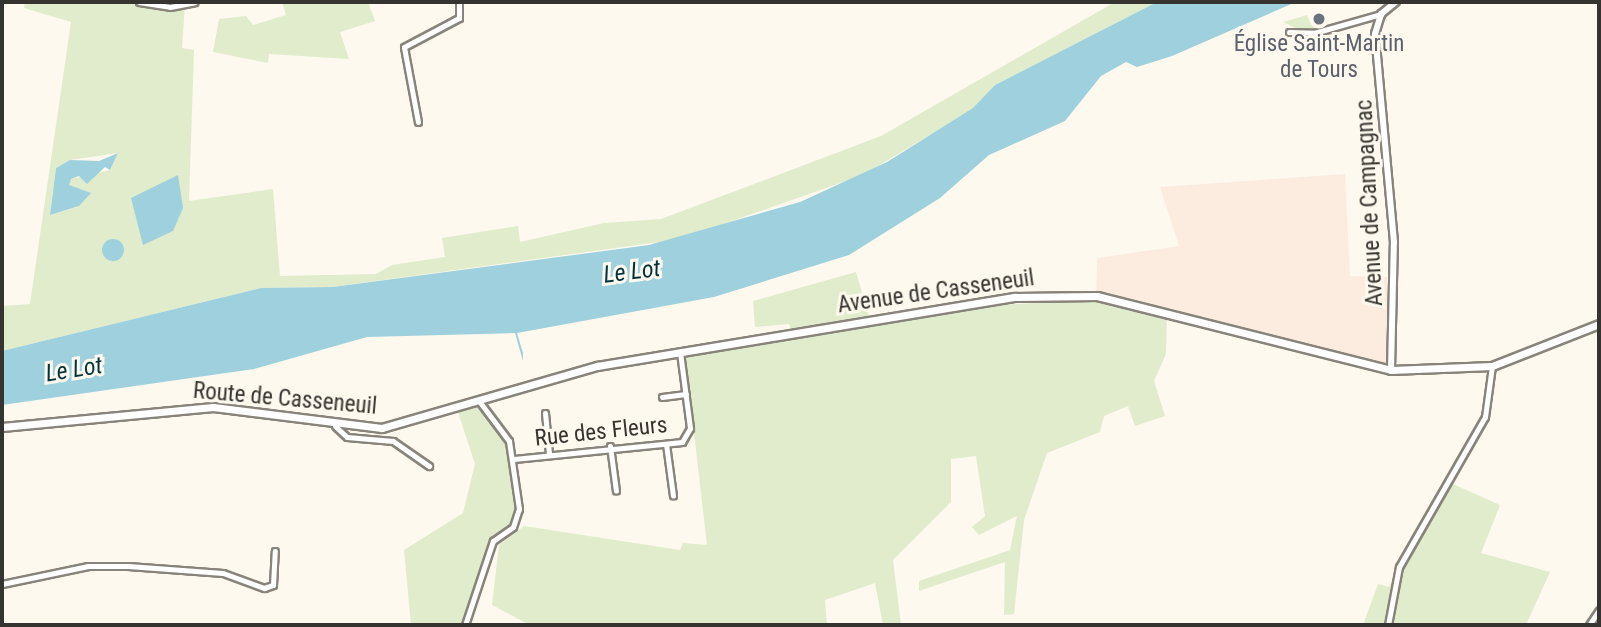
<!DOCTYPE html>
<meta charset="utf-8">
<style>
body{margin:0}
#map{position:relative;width:1601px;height:627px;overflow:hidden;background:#fdf9ee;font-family:"Roboto Condensed",sans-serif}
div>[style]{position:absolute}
.industrial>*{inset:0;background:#fcece0}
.green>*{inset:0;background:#e0eccc}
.water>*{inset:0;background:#9fd0dd}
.round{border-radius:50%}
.roads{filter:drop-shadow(2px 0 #88847b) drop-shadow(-2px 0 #88847b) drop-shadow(0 2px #88847b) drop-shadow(0 -2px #88847b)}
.minor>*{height:5px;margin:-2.5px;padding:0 2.5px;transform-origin:2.5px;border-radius:2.5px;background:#fff}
.tertiary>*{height:6px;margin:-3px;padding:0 3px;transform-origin:3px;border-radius:3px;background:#fff}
.secondary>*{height:7px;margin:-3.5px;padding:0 3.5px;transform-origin:3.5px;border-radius:3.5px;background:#fff}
.dots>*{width:19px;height:19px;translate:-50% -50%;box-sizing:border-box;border:4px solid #fdf9ee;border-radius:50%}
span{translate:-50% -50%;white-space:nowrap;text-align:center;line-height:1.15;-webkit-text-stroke:6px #fdf9ee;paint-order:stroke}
.worship-label{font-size:23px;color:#5b616d}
.street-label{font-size:23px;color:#363430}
.water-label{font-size:24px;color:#02333d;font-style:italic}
.frame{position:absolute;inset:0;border:4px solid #363430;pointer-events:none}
</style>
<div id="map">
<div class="industrial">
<div style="clip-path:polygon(1345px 174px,1350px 276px,1387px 277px,1387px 364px,1096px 299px,1097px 258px,1179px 246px,1160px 187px)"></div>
</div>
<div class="green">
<div style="clip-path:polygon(evenodd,25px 2px,185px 5px,182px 48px,194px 50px,189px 201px,273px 189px,280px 276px,376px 274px,392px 265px,445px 257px,442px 238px,518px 226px,520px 242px,604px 223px,661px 219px,881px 136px,1115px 2px,1157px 2px,995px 85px,973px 109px,863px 175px,681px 239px,333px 287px,261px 288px,2px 351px,2px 306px,30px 304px,71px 22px,24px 8px,25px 2px,118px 153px,110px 170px,71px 179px,68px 185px,88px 195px,77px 207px,50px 215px,56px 168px,70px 160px,118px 153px)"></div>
<div style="clip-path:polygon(282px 2px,368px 2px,375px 21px,340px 32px,349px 59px,269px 54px,268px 63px,213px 52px,219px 19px,246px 16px,253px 25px,286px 15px)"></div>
<div style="clip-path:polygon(1307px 15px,1312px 25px,1324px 20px,1327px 27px,1299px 30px,1283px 22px)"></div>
<div style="clip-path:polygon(856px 272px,871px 324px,973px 307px,1096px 299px,1167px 313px,1166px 354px,1154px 381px,1165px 416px,1135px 426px,1128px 406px,1104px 416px,1100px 432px,1047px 453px,1024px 520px,1014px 614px,1004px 615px,1005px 562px,919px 591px,919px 581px,1010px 550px,1017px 516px,979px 535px,972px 527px,985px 516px,976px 456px,951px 459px,951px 502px,893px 560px,901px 625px,883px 625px,875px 583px,825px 600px,827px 625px,530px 625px,492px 605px,499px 545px,524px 526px,680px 550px,683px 543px,707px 545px,685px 355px,792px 335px,789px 324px,755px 327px,753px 301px)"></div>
<div style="clip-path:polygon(479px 401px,509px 441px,519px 509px,513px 527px,493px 541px,465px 625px,411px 625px,404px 550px,463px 513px,475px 464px,457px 409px)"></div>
<div style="clip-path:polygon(1444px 480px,1500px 505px,1481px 553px,1550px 572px,1526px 625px,1363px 625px,1378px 584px,1389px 587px)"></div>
</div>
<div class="water">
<div style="clip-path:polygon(1157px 2px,1296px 2px,1172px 56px,1137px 67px,1126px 62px,1101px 76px,1065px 121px,989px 155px,940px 198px,849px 255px,714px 297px,517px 333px,523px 353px,523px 361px,478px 394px,523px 361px,515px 333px,367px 337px,254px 369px,2px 405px,2px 351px,261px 288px,333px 287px,649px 245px,800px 202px,887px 162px,973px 108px,995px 85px)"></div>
<div style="clip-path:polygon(118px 153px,110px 170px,105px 167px,87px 184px,79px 176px,71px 179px,69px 185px,91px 193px,79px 206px,50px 215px,56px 168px,70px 160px,99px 161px)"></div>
<div style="clip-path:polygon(178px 175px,183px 208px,173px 231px,143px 245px,131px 198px)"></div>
<div class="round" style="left:102px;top:239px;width:22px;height:22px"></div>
</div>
<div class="roads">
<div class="minor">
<div style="left:139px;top:2px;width:31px;rotate:9deg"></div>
<div style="left:170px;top:7px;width:25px;rotate:-11deg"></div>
<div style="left:1289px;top:32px;width:25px;rotate:2deg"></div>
<div style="left:1314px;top:33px;width:70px;rotate:-15.8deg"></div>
<div style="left:418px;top:122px;width:76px;rotate:-100.6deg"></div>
<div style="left:404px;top:47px;width:62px;rotate:-27.8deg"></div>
<div style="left:459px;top:18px;width:16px;rotate:-90deg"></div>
<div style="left:662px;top:397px;width:24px;rotate:-7deg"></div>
<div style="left:545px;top:413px;width:41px;rotate:84.4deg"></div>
<div style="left:335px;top:426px;width:16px;rotate:43deg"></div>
<div style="left:347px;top:437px;width:46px;rotate:5deg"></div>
<div style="left:393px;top:441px;width:44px;rotate:34.8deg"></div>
<div style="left:666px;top:444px;width:52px;rotate:82.3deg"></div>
<div style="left:610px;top:446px;width:45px;rotate:82.4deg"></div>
<div style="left:514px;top:459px;width:169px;rotate:-5.8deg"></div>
<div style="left:682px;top:442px;width:16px;rotate:-60deg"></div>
<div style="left:690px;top:428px;width:77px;rotate:-97.5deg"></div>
<div style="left:2px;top:584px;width:88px;rotate:-11.8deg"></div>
<div style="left:88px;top:566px;width:40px"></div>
<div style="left:128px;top:566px;width:95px;rotate:4.2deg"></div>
<div style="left:223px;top:573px;width:44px;rotate:20.1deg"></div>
<div style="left:264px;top:588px;width:9px;rotate:-18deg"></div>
<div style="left:273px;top:585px;width:34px;rotate:-87deg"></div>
<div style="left:465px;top:625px;width:89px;rotate:-71.6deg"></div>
<div style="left:493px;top:541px;width:24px;rotate:-35deg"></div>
<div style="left:513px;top:527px;width:19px;rotate:-72deg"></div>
<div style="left:519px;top:509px;width:69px;rotate:-98.4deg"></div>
<div style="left:509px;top:441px;width:50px;rotate:-126.9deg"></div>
<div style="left:1388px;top:625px;width:59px;rotate:-79.3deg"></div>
<div style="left:1399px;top:567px;width:173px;rotate:-60.2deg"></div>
<div style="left:1485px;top:417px;width:51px;rotate:-82.2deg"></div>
<div style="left:1589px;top:625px;width:18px;rotate:-56deg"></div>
</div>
<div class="tertiary">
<div style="left:1391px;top:370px;width:128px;rotate:-88.7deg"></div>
<div style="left:1394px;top:242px;width:209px;rotate:-95.2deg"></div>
<div style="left:1375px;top:34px;width:21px;rotate:-73deg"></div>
<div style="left:1381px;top:14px;width:19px;rotate:-39deg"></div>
</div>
<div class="secondary">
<div style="left:2px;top:427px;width:212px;rotate:-5.4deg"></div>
<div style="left:213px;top:407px;width:170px;rotate:7.1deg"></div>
<div style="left:382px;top:428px;width:224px;rotate:-16.1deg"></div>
<div style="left:597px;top:366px;width:424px;rotate:-9.4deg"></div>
<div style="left:1015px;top:297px;width:82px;rotate:-0.7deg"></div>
<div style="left:1097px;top:296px;width:303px;rotate:14.1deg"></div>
<div style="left:1391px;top:370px;width:101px;rotate:-2.3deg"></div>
<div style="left:1492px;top:366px;width:115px;rotate:-21.4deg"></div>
</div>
</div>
<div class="dots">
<div style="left:1319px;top:19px;background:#6b7280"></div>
</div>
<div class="worship-label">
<span style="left:1319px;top:57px">Église Saint-Martin<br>de Tours</span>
</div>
<div class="street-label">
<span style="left:1370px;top:203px;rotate:-93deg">Avenue de Campagnac</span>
<span style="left:936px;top:292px;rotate:-8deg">Avenue de Casseneuil</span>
<span style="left:285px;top:399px;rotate:5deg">Route de Casseneuil</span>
<span style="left:601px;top:432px;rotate:-6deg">Rue des Fleurs</span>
</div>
<div class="water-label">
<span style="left:632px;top:272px;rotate:-7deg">Le Lot</span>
<span style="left:74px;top:370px;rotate:-9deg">Le Lot</span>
</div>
<div class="frame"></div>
</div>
